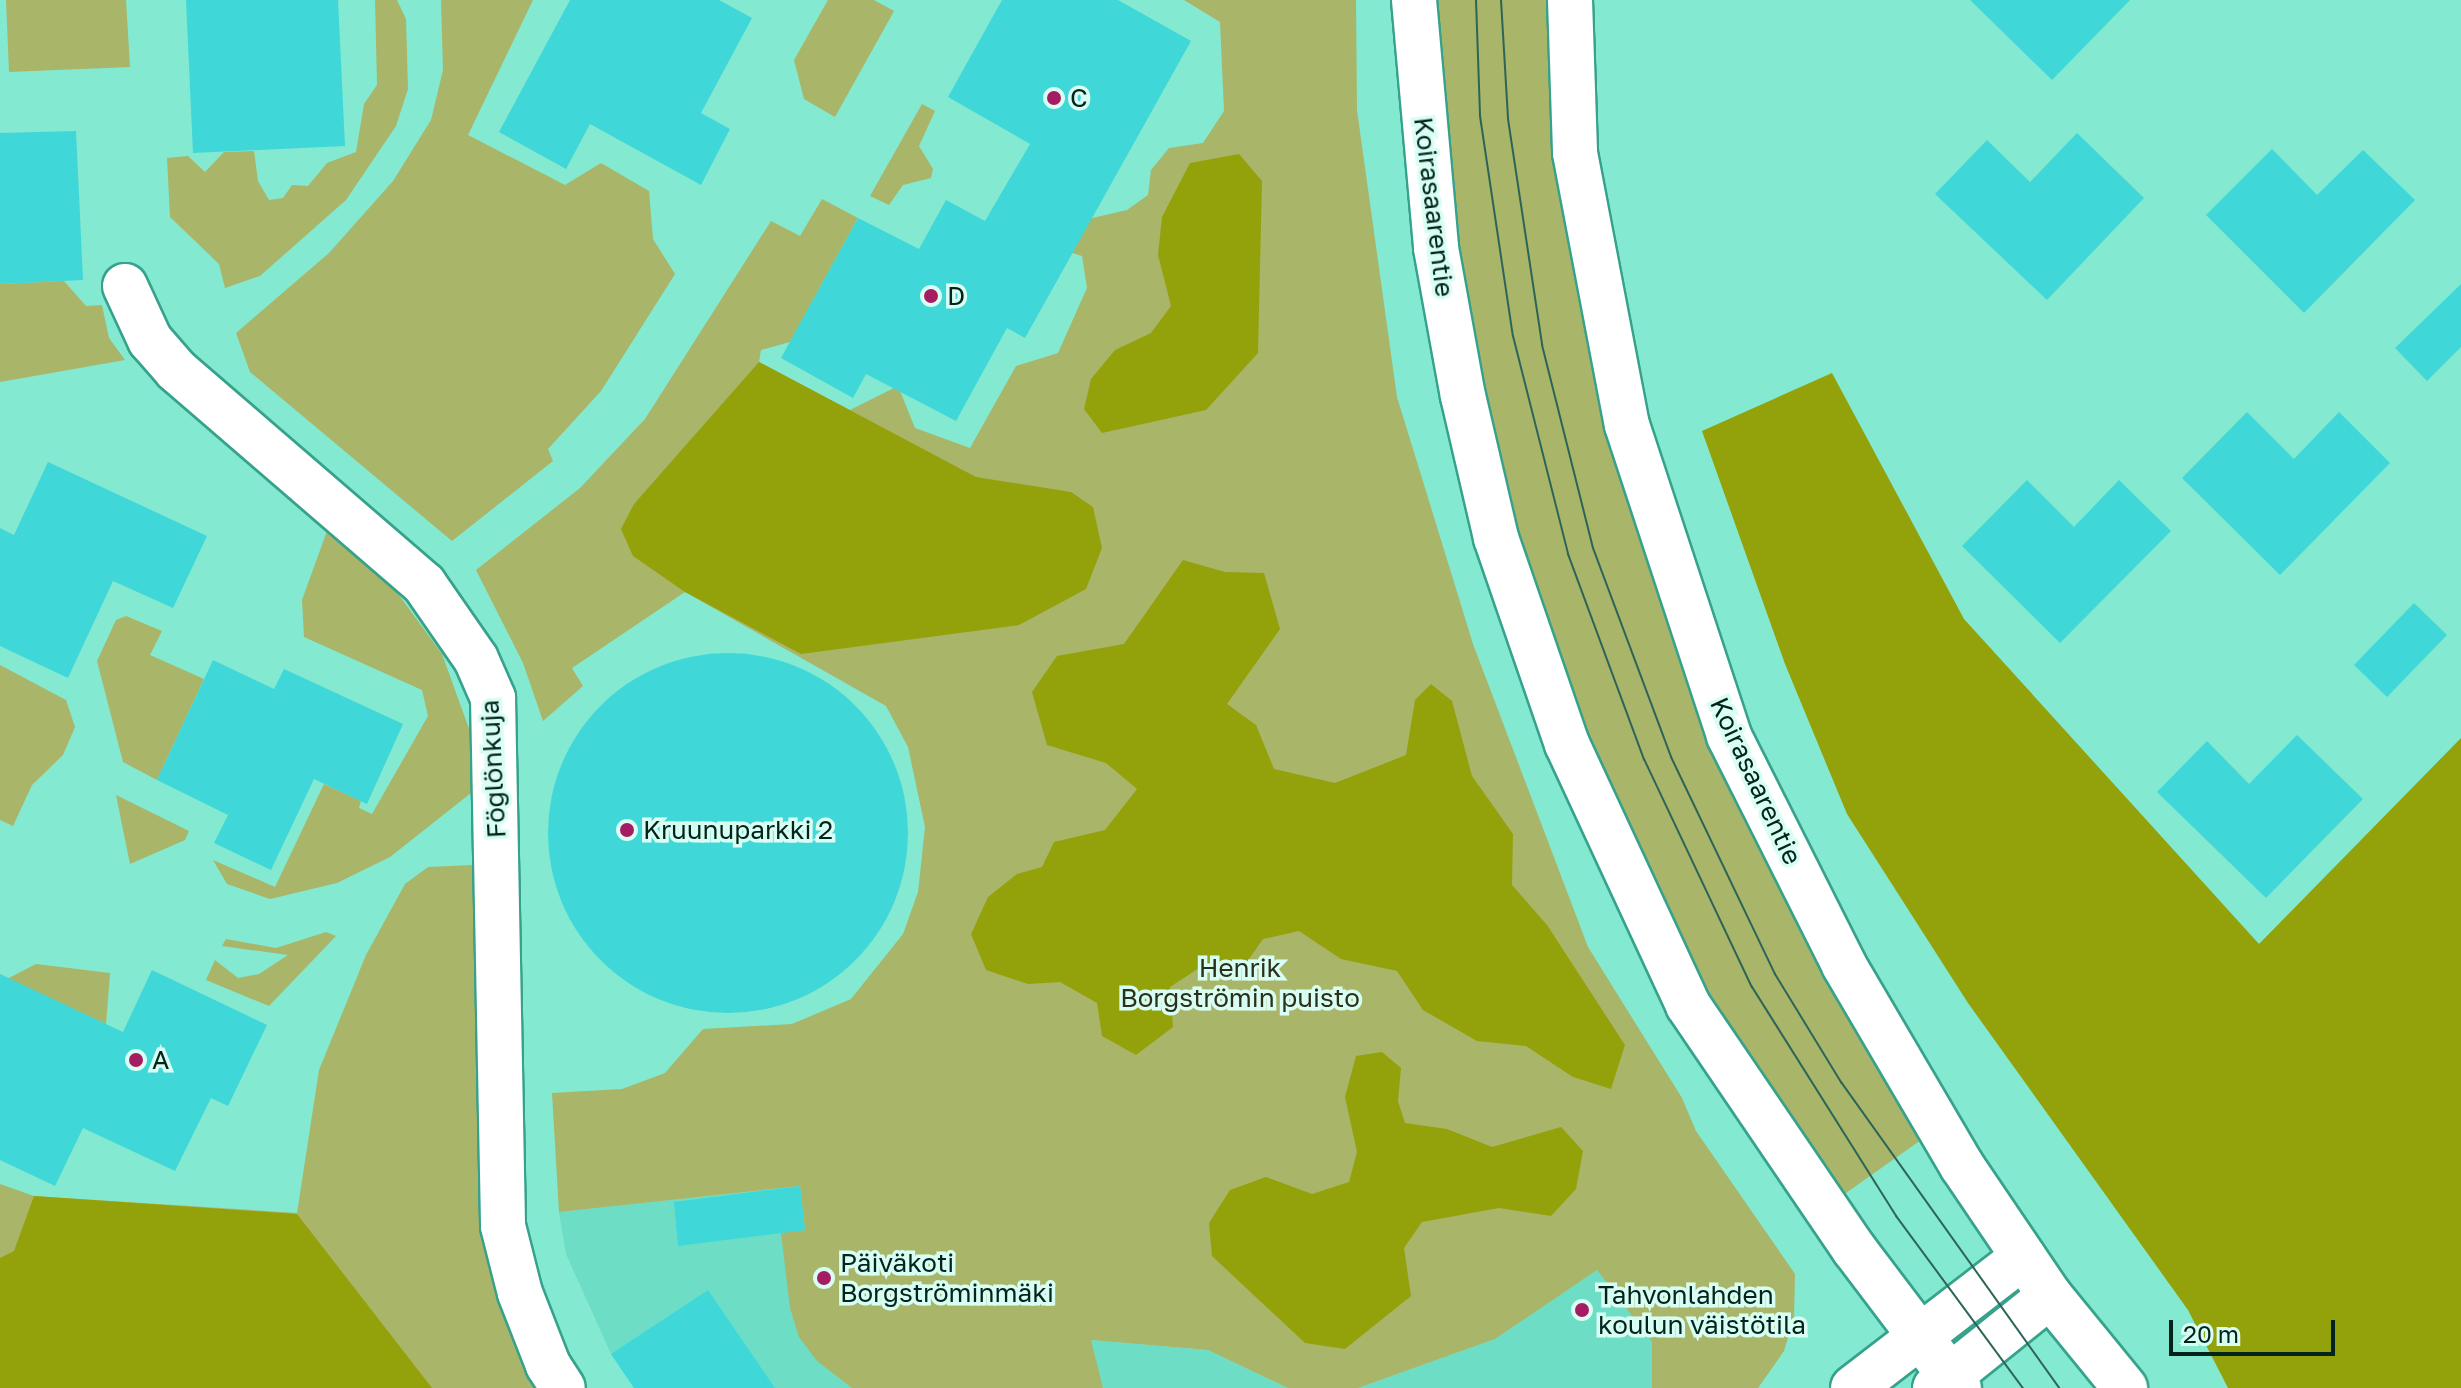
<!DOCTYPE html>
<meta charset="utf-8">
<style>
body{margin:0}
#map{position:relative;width:2461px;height:1388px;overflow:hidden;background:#83e9d0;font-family:"Golos Text",sans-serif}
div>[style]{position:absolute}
.built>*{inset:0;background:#6ddec5}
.green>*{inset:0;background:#a9b568}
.forest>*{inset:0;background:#93a20a}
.building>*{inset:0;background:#40d7d9}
.round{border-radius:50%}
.roads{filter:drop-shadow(2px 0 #37a28c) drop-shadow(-2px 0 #37a28c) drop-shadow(0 2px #37a28c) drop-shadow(0 -2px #37a28c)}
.minor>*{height:44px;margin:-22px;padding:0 22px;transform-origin:22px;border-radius:22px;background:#fff}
.tertiary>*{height:44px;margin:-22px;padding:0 22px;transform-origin:22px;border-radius:22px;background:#fff}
.tram>*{height:2px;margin:-1px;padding:0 1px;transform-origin:1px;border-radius:1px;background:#2c6558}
.dots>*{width:22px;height:22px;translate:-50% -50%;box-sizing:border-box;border:4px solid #d8fdf2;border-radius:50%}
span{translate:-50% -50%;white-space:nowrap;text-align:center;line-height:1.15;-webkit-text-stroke:7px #d8fdf2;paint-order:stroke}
.poi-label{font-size:26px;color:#02241d}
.left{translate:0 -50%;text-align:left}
.street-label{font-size:26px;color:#02241d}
.park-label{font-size:26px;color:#2c301a}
.scale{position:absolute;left:2169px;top:1320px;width:166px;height:36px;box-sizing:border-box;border:4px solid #02241d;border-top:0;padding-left:10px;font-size:24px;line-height:28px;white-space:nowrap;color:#02241d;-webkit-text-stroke:6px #d8fdf2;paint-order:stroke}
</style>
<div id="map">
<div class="built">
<div style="clip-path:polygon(800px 1186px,1091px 1340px,1208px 1350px,1288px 1388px,634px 1388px,611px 1354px,566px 1254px,559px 1212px)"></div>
<div style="clip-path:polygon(1597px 1270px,1652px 1342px,1652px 1388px,1358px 1388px,1495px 1339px)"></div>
</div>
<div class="green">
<div style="clip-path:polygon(6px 0,126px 0,130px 67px,9px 72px)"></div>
<div style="clip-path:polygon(375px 0,397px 0,406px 19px,408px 89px,396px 126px,346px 200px,260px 276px,225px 288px,219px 264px,170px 217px,167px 158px,188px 156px,205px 172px,224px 152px,254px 151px,258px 181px,269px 200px,283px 198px,292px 185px,308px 186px,327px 163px,356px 152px,364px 104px,377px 85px)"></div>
<div style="clip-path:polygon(441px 0,533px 0,468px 135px,565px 185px,601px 163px,649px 191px,653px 239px,675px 274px,601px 391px,548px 449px,553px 461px,452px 541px,250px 372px,236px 333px,329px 253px,393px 181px,431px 120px,443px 70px)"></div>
<div style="clip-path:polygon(828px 0,874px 0,894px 11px,835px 117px,804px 99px,794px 60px)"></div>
<div style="clip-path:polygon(1184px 0,1356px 0,1357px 110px,1397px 397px,1473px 644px,1588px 947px,1682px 1098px,1696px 1131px,1795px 1274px,1794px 1318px,1784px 1351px,1758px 1388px,1652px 1388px,1652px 1342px,1597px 1270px,1495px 1339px,1358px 1388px,1288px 1388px,1208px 1350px,1091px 1340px,1103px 1388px,852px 1388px,817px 1361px,799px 1337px,790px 1308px,781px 1233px,805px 1230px,800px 1186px,559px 1212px,552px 1093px,622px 1089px,665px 1073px,703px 1029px,792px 1024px,851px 999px,903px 934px,918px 892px,925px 827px,908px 747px,886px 706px,685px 592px,572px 668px,583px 686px,543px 721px,523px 663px,476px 570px,580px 488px,645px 419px,771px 221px,800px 236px,822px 199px,858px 218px,790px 342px,761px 350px,759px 362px,850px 410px,898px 386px,915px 428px,970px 448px,1016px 366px,1058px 353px,1087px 288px,1082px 256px,1063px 250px,1088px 219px,1127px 210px,1148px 195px,1151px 170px,1169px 148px,1203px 143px,1224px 111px,1220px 22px)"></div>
<div style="clip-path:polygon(1429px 0,1553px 0,1625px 476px,1928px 1135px,1836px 1200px,1761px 1096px,1639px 868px,1533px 600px,1461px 306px)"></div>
<div style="clip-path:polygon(922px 104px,935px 111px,919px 146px,933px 169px,931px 178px,903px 185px,889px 205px,870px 196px)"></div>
<div style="clip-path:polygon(64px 281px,86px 306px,102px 305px,109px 338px,125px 360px,0 382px,0 284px)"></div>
<div style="clip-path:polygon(327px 531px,396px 591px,442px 654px,472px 737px,476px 789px,390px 857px,337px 883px,270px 899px,227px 884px,213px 860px,275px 887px,324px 784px,361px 801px,359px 808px,372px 814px,428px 716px,422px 690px,304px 637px,302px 600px)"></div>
<div style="clip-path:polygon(126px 616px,162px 631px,150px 655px,204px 679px,157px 780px,123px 762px,97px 661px,116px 620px)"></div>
<div style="clip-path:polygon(0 665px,66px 700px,75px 727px,63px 755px,32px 785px,13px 826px,0 820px)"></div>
<div style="clip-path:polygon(116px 795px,189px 831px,185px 840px,130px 864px)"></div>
<div style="clip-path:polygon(473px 865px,478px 1017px,543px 1388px,0 1388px,0 1184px,34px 1196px,297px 1213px,319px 1070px,366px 955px,405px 884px,428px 867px)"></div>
<div style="clip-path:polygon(326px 932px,336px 936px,269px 1006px,206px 980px,215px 960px,238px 978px,259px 974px,288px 955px,222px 946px,226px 939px,276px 948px)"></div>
<div style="clip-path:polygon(36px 964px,110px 973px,106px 1024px,7px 979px)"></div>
</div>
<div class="forest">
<div style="clip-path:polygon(1239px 154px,1262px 181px,1258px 353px,1206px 410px,1102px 433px,1084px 409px,1091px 379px,1115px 350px,1151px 333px,1171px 306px,1158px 255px,1162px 217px,1190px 163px)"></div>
<div style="clip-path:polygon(759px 362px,976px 477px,1071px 492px,1093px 507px,1102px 548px,1086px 589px,1019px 625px,801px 654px,685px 592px,633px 556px,621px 529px,634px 504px)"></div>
<div style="clip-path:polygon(1832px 373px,1964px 619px,2259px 944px,2461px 738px,2461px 1388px,2228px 1388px,2188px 1310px,1968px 1003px,1847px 814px,1785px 664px,1702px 431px)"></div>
<div style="clip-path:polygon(1183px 560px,1225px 572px,1264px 573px,1280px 629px,1227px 704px,1256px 725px,1274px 769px,1335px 783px,1406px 755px,1415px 700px,1431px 684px,1452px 701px,1472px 776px,1513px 834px,1512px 885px,1547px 925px,1625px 1045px,1611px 1089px,1573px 1077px,1526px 1046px,1477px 1041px,1423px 1010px,1397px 971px,1341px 959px,1299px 931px,1263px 939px,1235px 979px,1199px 968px,1170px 987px,1173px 1027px,1136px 1055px,1102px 1036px,1097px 1003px,1060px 982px,1028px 984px,986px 970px,971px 934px,988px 897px,1017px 874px,1042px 867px,1054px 842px,1105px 830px,1137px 789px,1106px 763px,1047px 745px,1032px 692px,1057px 656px,1124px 644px)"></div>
<div style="clip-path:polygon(1382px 1052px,1401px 1068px,1398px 1101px,1405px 1123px,1447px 1129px,1492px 1147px,1561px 1127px,1583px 1151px,1576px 1189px,1551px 1216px,1499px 1208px,1422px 1222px,1404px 1248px,1411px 1296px,1345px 1349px,1305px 1343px,1212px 1256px,1209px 1223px,1230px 1190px,1266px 1177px,1312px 1194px,1349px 1182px,1357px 1152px,1345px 1097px,1356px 1056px)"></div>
<div style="clip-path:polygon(34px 1196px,297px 1214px,432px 1388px,0 1388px,0 1258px,14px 1251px)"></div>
</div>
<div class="building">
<div style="clip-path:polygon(186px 0,338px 0,345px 146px,193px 153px)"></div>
<div style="clip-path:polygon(570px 0,719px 0,752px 18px,701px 113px,730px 129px,701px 185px,590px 124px,566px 169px,499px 132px)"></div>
<div style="clip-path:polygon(1002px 0,1118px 0,1191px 41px,1025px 338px,1007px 328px,956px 421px,866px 374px,853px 398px,781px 358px,858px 218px,919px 249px,946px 200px,985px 221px,1030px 144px,948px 97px)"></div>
<div style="clip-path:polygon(1970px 0,2130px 0,2052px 80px)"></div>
<div style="clip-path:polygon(76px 131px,83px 280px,0 284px,0 133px)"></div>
<div style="clip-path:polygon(2077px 133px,2144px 198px,2047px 300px,1935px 194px,1987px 140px,2030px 182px)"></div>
<div style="clip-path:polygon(2272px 149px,2317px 195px,2363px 150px,2415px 200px,2304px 313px,2206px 215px)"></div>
<div style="clip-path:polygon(2461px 284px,2461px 347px,2427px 381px,2395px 348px)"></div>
<div style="clip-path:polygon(2247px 412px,2294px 459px,2339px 412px,2390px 463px,2280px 575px,2182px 478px)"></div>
<div style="clip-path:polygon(48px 462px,207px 536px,173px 608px,113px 581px,68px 678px,0 646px,0 528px,14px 535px)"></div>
<div style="clip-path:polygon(2027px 480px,2074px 527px,2119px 480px,2171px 531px,2060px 643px,1962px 546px)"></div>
<div style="clip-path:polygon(2414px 603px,2447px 635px,2387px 697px,2354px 665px)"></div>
<div class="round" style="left:548px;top:653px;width:360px;height:360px"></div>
<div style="clip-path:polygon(213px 660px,274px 689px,284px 669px,403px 724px,367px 804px,314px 779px,271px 870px,214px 843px,228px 815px,157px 780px)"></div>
<div style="clip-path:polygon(2297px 735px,2363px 799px,2266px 898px,2157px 792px,2207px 741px,2249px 784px)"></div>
<div style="clip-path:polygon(152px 970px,267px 1025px,228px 1106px,211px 1098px,175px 1171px,83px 1128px,55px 1186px,0 1160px,0 974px,123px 1032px)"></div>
<div style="clip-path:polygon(800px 1186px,805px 1230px,678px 1246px,674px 1202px)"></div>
<div style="clip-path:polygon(708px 1290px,775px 1388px,634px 1388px,611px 1354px)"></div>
</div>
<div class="roads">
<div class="minor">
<div style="left:125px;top:286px;width:60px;rotate:65.2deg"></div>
<div style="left:150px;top:340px;width:40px;rotate:49deg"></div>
<div style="left:176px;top:370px;width:328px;rotate:40.8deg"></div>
<div style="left:424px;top:584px;width:91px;rotate:55.3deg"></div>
<div style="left:476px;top:659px;width:43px;rotate:66.4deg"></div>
<div style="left:493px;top:698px;width:528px;rotate:88.91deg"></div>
<div style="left:503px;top:1226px;width:69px;rotate:75.8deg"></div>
<div style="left:520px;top:1293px;width:77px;rotate:68.7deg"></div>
<div style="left:548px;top:1365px;width:27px;rotate:57deg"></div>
<div style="left:1853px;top:1388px;width:215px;rotate:-37.6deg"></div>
<div style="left:1935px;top:1388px;width:147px;rotate:-38.7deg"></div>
</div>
<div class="tertiary">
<div style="left:1414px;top:0;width:249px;rotate:84.9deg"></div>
<div style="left:1436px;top:248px;width:150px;rotate:79.7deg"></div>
<div style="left:1463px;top:396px;width:146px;rotate:76.9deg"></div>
<div style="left:1496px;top:538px;width:218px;rotate:71deg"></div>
<div style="left:1567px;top:744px;width:288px;rotate:65.1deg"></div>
<div style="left:1688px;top:1005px;width:295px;rotate:55.8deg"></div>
<div style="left:1854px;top:1249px;width:174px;rotate:52.9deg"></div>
<div style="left:1570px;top:0;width:153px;rotate:88.1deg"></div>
<div style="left:1575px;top:153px;width:277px;rotate:79.2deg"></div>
<div style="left:1627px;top:425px;width:327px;rotate:71.8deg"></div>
<div style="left:1729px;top:736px;width:256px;rotate:63.3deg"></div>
<div style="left:1844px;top:965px;width:233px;rotate:59.6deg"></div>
<div style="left:1962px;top:1166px;width:157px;rotate:55.9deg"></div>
<div style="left:2050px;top:1296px;width:119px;rotate:50.8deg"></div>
</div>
</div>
<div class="tram">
<div style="left:1476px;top:0;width:116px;rotate:88deg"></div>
<div style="left:1480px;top:116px;width:222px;rotate:81.5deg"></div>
<div style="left:1513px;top:336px;width:225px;rotate:75.8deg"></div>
<div style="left:1568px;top:554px;width:219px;rotate:69.7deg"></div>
<div style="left:1644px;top:759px;width:252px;rotate:64.7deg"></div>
<div style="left:1752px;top:987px;width:271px;rotate:57.8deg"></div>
<div style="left:1896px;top:1216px;width:214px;rotate:53.6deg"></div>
<div style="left:1501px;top:0;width:119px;rotate:86.6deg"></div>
<div style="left:1508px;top:119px;width:229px;rotate:81.4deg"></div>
<div style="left:1542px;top:345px;width:209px;rotate:75.9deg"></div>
<div style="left:1593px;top:548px;width:223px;rotate:69.5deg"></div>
<div style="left:1671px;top:757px;width:241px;rotate:64.4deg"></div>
<div style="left:1775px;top:974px;width:127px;rotate:58.6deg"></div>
<div style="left:1841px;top:1082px;width:376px;rotate:54.5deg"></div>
</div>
<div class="dots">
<div style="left:1054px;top:98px;background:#a61c62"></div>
<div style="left:931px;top:296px;background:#a61c62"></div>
<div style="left:627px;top:830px;background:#a61c62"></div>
<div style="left:136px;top:1060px;background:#a61c62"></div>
<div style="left:824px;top:1278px;background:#a61c62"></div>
<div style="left:1582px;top:1310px;background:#a61c62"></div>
</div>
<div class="poi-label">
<span class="left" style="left:1070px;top:98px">C</span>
<span class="left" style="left:947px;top:296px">D</span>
<span class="left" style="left:643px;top:830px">Kruunuparkki 2</span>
<span class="left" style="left:152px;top:1060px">A</span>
<span class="left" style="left:840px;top:1278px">Päiväkoti<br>Borgströminmäki</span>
<span class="left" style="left:1598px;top:1310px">Tahvonlahden<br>koulun väistötila</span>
</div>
<div class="street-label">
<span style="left:1434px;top:207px;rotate:83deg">Koirasaarentie</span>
<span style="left:493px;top:769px;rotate:-93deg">Föglönkuja</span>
<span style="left:1756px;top:781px;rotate:65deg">Koirasaarentie</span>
</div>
<div class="park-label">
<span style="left:1240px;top:983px">Henrik<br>Borgströmin puisto</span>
</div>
<div class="scale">20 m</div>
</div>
